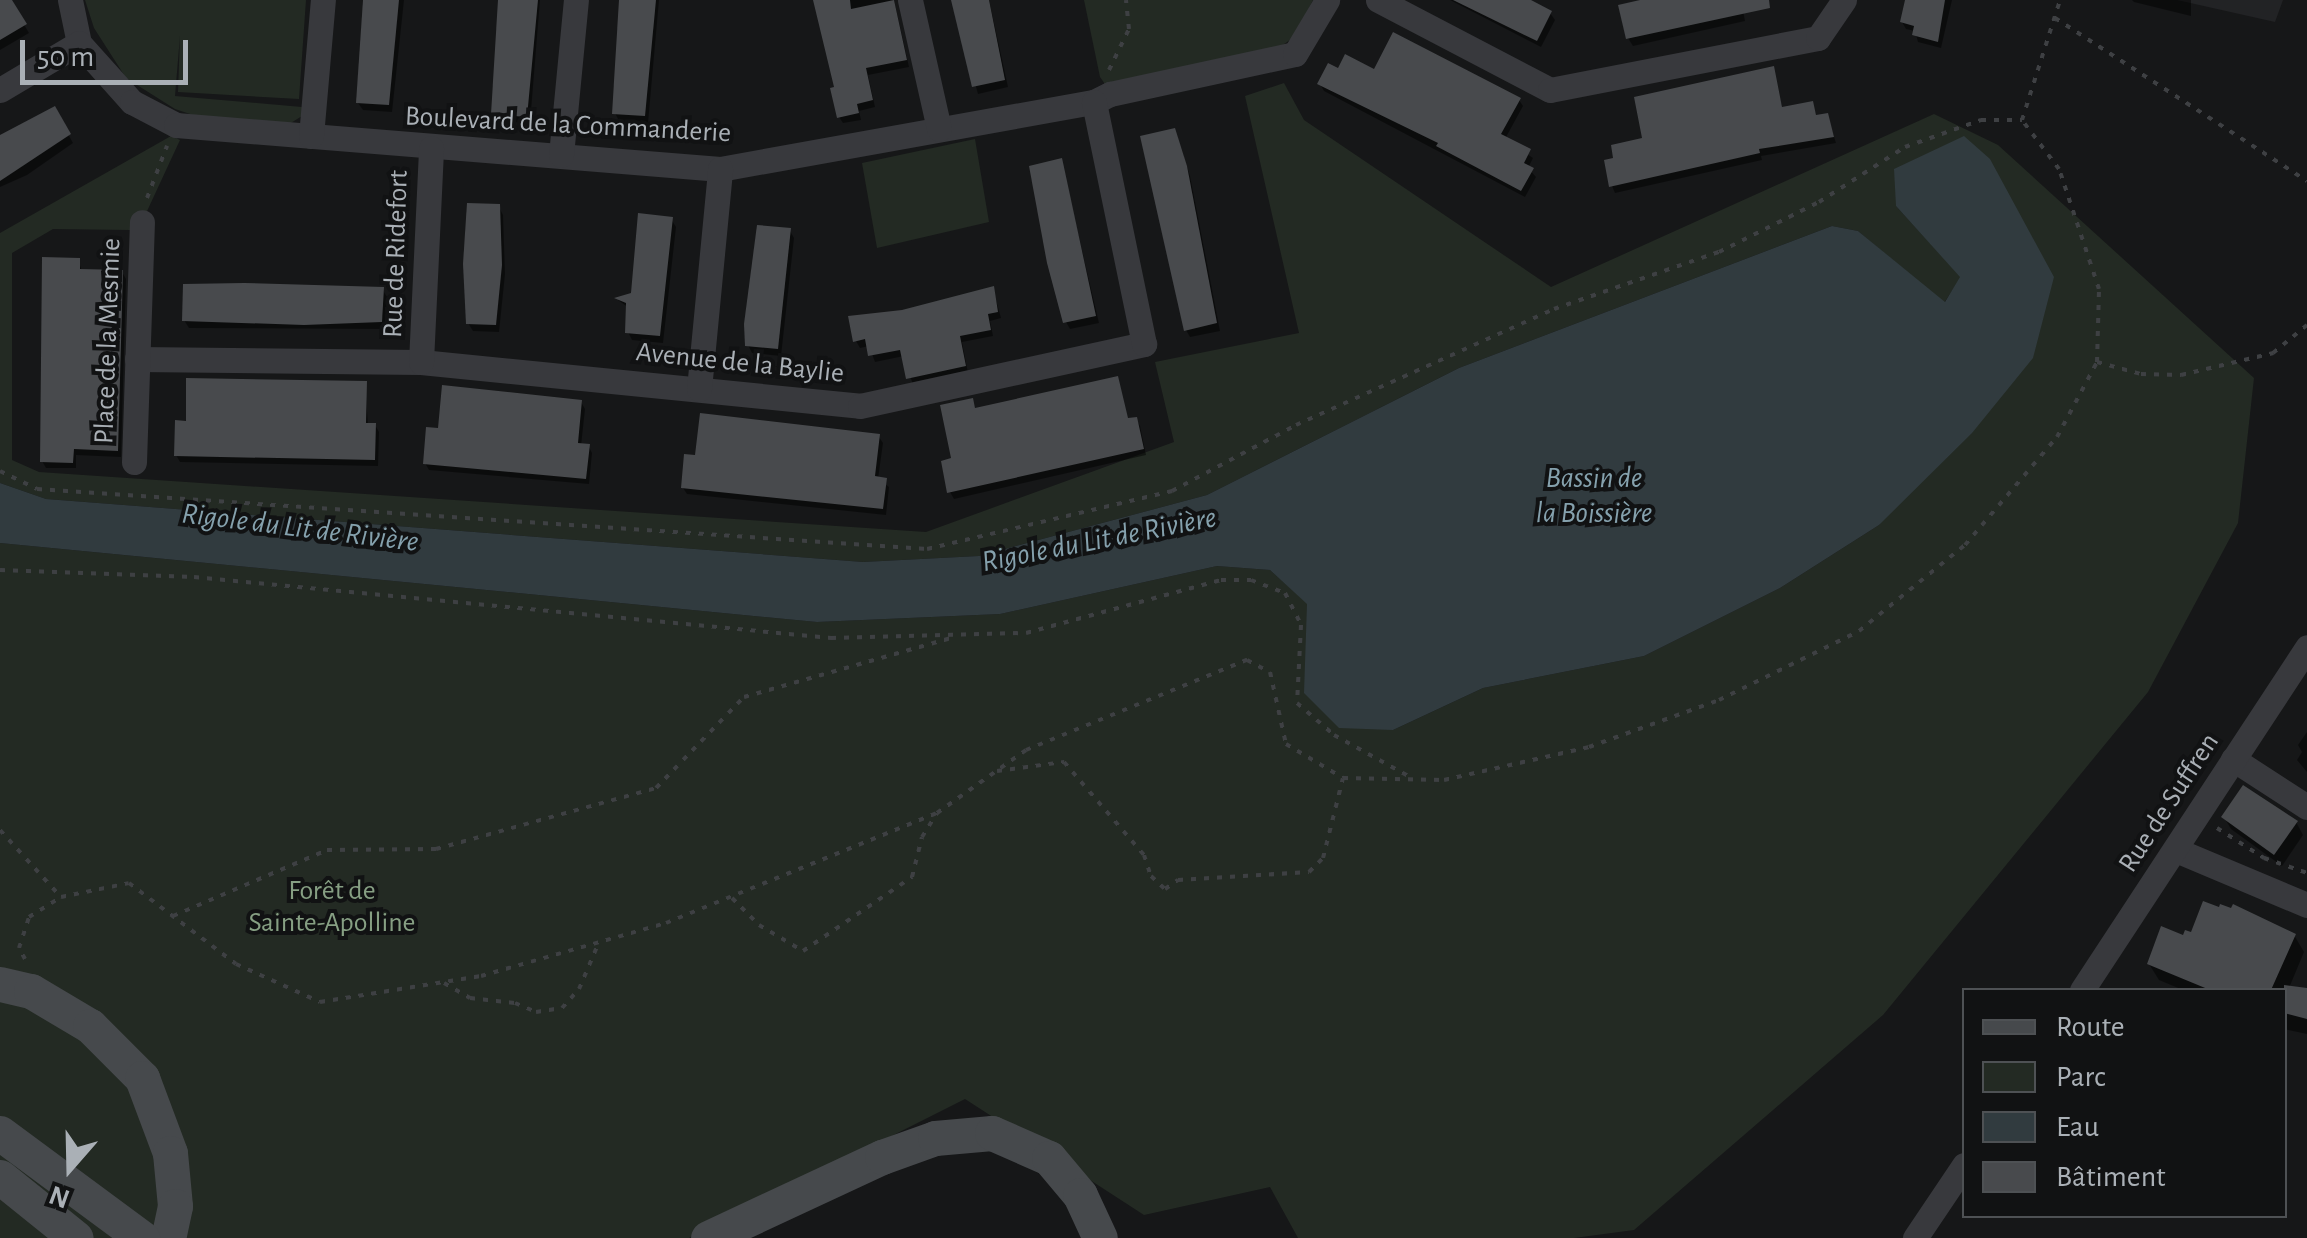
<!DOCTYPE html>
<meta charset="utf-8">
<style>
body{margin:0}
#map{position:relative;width:2307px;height:1238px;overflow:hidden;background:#161718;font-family:"Alegreya Sans",sans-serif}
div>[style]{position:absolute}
.built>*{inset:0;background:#222325}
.green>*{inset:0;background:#232a23}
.water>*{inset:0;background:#313b3f}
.shadow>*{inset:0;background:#0007}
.building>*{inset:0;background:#484a4d}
.path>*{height:4px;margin-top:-2px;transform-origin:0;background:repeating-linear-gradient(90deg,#3e4043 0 5px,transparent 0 13px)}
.street>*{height:25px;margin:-12.5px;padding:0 12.5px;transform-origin:12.5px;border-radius:12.5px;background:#38393d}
.secondary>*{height:35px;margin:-17.5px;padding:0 17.5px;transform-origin:17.5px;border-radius:17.5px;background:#46494c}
span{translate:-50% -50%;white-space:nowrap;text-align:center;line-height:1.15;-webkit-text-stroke:8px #111213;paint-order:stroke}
.street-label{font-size:28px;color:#aab0b6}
.park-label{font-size:28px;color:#869f83}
.water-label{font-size:30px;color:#85a1ad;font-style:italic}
.legend{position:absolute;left:1962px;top:988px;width:325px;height:230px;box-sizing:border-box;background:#111213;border:2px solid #4e5154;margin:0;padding:12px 18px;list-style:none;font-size:30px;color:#aab0b6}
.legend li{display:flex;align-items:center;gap:20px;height:50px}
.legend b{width:50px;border:2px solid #4e5154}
.north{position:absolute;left:20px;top:1118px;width:100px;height:100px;-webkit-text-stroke:8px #111213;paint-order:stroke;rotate:200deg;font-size:28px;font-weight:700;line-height:40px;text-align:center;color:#aab0b6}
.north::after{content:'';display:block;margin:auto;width:35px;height:45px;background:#aab0b6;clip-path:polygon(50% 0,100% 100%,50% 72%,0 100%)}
.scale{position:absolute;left:20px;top:40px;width:168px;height:45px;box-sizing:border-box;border:5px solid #aab0b6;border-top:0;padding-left:12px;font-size:30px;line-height:35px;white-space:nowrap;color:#aab0b6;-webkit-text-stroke:8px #111213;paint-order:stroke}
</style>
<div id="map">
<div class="built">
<div style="clip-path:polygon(2177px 0,2283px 0,2275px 22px)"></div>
</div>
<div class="green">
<div style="clip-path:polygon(85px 0,306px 0,299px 99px,178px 92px,180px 36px,175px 96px,302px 107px,302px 116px,286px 126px,202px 118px,175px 109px,126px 78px,94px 28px)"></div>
<div style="clip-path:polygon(1084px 0,1313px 0,1294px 37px,1280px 47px,1107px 87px,1100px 77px)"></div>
<div style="clip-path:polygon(1284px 83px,1304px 120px,1551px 287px,1934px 114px,1998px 145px,2254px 378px,2238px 523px,2148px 692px,1883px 1015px,1634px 1230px,1574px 1238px,1298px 1238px,1270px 1187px,1144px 1215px,965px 1099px,689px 1238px,0 1238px,0 543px,817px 622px,1000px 614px,1217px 566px,1270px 570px,1308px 604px,1305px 693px,1393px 730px,1483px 688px,1644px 656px,1780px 588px,1879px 525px,2053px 277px,1896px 206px,1961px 277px,1944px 303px,1858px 231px,1832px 226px,1459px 368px,1207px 495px,979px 556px,863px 562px,46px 499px,0 483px,0 233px,171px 136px,180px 140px,142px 222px,130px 230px,53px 229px,12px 253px,12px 460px,39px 472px,926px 532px,1174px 442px,1155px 362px,1299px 333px,1245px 96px)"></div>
<div style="clip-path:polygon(975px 139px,989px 222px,877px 248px,862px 163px)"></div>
</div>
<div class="water">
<div style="clip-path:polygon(1964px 136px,1990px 159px,2054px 277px,2033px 358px,1972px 433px,1879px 525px,1780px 588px,1644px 656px,1483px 688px,1393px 730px,1339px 728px,1304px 693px,1307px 604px,1270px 570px,1217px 566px,1000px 614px,817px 622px,0 543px,0 483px,46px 499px,863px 562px,979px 556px,1207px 495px,1459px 368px,1832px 226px,1858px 231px,1945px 302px,1960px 277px,1896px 206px,1894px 169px)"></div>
</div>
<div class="shadow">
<div style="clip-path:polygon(366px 0,404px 0,392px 112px,363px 110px,358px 103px)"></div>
<div style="clip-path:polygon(502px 0,540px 0,530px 123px,498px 121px,494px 114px)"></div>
<div style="clip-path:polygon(623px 0,659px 0,648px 123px,619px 121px,615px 113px)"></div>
<div style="clip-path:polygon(815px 0,894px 0,909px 67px,868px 75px,875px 107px,859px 111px,861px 120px,843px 123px,839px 117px,838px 89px)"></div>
<div style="clip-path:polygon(952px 0,989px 0,1008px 87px,978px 94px)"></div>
<div style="clip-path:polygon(1450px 0,1526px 0,1550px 13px,1555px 20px,1541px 47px)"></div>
<div style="clip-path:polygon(1655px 0,1741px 0,1745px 21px,1633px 46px,1628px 38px)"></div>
<div style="clip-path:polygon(1907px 0,1952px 0,1941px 48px,1918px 42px,1915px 31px,1906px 29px,1902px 22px)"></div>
<div style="clip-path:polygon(2132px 0,2191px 0,2191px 16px,2134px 2px)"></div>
<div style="clip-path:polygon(10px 1px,29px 33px,0 50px,0 7px)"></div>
<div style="clip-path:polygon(1772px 69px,1783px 110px,1812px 104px,1817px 117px,1827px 115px,1836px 143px,1761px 156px,1762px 160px,1615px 193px,1612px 186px,1645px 140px)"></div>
<div style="clip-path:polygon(1339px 72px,1375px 72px,1519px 100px,1523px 106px,1505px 139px,1533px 158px,1528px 168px,1536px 177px,1525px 197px,1324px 91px,1320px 84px)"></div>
<div style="clip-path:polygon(54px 109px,73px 143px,27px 175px,0 187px,0 137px)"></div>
<div style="clip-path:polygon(1178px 138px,1190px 176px,1220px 331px,1190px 337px,1186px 330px)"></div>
<div style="clip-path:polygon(1061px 161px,1099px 323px,1070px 329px,1066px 322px)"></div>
<div style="clip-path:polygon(499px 207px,503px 215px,505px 274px,499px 332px,473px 331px,468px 323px)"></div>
<div style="clip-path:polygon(671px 219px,676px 227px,663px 343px,632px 340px,628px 332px,629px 308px,618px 300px,633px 295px)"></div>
<div style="clip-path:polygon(790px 231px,794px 238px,781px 356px,752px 353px,748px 345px)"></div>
<div style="clip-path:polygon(78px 260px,82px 271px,122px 272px,126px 279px,121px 457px,76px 455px,76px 468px,46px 468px,42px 461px)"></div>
<div style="clip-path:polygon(382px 289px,387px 297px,385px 329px,189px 328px,184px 320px)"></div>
<div style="clip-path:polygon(993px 289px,1001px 318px,990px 321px,993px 336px,962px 342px,968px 373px,913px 385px,904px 356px,875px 362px,869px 346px,860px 348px,856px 341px,902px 313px)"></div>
<div style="clip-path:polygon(1117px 378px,1128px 421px,1136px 419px,1140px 426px,1146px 455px,954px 499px,950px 492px,954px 460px,972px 401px,976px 410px)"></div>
<div style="clip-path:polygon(365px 383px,368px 425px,375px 425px,379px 432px,378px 466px,180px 462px,176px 455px)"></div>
<div style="clip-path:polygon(581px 402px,585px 409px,581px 446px,589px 447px,592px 453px,589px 484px,429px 470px,425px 463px,440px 431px)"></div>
<div style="clip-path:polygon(879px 437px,883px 443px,878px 479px,889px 487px,886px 515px,687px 494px,683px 488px,698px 458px)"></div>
<div style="clip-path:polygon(2307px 732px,2307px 772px,2297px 760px,2302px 752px,2298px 745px)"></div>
<div style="clip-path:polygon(2224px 817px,2296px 822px,2303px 835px,2282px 866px,2231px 829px)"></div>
<div style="clip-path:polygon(2294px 935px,2304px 952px,2289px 988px,2307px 991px,2307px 1034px,2284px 1029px,2284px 990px,2183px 990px,2159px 980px,2149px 964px,2185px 938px)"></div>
</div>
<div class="building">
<div style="clip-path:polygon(0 0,12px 0,27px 24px,0 40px)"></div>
<div style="clip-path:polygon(363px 0,399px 0,389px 105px,356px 103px)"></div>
<div style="clip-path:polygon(498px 0,538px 0,527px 117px,491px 114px)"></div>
<div style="clip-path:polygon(619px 0,656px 0,645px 116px,612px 114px)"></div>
<div style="clip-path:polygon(813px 0,850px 0,851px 9px,894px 0,907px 60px,866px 68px,873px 100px,857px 104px,859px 113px,837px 118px,830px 88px,834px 87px)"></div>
<div style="clip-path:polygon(951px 0,989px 0,1005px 80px,972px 87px)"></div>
<div style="clip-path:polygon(1453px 0,1531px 0,1552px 11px,1537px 41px)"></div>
<div style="clip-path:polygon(1640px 0,1769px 0,1770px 8px,1626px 39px,1618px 5px)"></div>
<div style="clip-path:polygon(1905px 0,1945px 0,1938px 42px,1912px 35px,1914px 26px,1900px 22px)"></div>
<div style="clip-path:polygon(1393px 32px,1521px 98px,1501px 134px,1531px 149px,1524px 163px,1534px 168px,1521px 191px,1436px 146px,1438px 143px,1317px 84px,1328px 63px,1338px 68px,1345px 54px,1374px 69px)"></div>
<div style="clip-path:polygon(1774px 66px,1782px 107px,1813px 101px,1816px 115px,1828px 113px,1834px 137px,1759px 149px,1760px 153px,1609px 187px,1604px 160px,1613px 158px,1611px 145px,1642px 138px,1634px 97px)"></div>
<div style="clip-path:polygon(55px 106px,71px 134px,0 181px,0 135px)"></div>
<div style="clip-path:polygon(1175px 128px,1187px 166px,1217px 323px,1184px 331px,1140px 136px)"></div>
<div style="clip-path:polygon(1062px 158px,1096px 316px,1063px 323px,1047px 263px,1029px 166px)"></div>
<div style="clip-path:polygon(467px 203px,500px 204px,502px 265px,496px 325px,466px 324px,463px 264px)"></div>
<div style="clip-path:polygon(638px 213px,673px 217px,660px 336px,625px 333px,626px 303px,614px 298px,631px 293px)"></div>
<div style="clip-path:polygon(757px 225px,791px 228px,778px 349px,745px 346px,744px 324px)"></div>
<div style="clip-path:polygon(42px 257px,80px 258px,80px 269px,123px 270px,118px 451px,74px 449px,73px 463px,40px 462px)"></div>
<div style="clip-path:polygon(244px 283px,384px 287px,382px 322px,304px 325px,182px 321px,183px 284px)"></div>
<div style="clip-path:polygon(994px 286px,998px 312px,988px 314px,991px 330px,960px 336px,966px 366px,906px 379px,900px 350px,868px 356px,865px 339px,853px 342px,848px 316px,902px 310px)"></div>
<div style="clip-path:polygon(1118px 376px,1128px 418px,1137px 417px,1144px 449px,947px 493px,941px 461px,951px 458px,940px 405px,973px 398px,975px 408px)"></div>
<div style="clip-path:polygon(186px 378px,367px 381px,366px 423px,376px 423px,375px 460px,174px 456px,175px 420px,186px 421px)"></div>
<div style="clip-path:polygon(442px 385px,582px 400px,578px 443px,590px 444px,586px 479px,423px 464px,426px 427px,438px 428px)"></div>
<div style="clip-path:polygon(700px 413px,880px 434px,875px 476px,887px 478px,883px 509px,681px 488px,684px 454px,695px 455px)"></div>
<div style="clip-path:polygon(2243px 785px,2298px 821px,2274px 855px,2221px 817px)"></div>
<div style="clip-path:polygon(2203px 901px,2219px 907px,2220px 904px,2231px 908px,2233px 904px,2296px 934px,2271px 990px,2210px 990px,2147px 964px,2161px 926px,2183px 935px,2185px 930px,2191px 932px)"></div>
<div style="clip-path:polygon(2284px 985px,2307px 988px,2307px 1019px,2284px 1013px)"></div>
</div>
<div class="path">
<div style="left:2055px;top:18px;width:300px;rotate:32.9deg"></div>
<div style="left:1109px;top:70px;width:46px;rotate:-64deg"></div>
<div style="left:1129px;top:29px;width:29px;rotate:-96deg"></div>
<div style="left:147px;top:198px;width:56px;rotate:-69deg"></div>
<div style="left:2097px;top:362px;width:46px;rotate:15.3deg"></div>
<div style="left:2141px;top:374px;width:40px;rotate:1.4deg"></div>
<div style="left:2181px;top:375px;width:95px;rotate:-13.4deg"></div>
<div style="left:2273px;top:353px;width:44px;rotate:-39.5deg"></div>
<div style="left:0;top:471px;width:41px;rotate:25.9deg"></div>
<div style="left:37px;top:489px;width:892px;rotate:3.86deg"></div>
<div style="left:927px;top:549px;width:252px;rotate:-13.3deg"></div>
<div style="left:1172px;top:491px;width:140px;rotate:-28deg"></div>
<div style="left:1296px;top:425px;width:283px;rotate:-24.2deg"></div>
<div style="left:1554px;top:309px;width:175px;rotate:-19.1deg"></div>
<div style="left:1719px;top:252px;width:112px;rotate:-26.6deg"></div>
<div style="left:1819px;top:202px;width:102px;rotate:-32.6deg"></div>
<div style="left:1905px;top:147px;width:81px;rotate:-19.6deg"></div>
<div style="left:1981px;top:120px;width:41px"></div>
<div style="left:0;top:570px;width:194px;rotate:2.1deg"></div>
<div style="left:194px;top:577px;width:640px;rotate:5.47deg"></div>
<div style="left:831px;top:638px;width:195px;rotate:-1.5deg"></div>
<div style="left:1026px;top:633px;width:202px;rotate:-15.2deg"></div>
<div style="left:1221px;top:580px;width:30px"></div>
<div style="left:1251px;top:580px;width:36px;rotate:21deg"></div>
<div style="left:1285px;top:593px;width:36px;rotate:63deg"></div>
<div style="left:1301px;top:625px;width:78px;rotate:92.9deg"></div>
<div style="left:1297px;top:703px;width:49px;rotate:40.9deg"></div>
<div style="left:1334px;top:735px;width:89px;rotate:28.9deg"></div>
<div style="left:997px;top:771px;width:68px;rotate:-7.7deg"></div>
<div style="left:1064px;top:762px;width:123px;rotate:49.3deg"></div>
<div style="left:1144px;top:855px;width:22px;rotate:72deg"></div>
<div style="left:1151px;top:876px;width:19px;rotate:43deg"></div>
<div style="left:1165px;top:889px;width:16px;rotate:-35deg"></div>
<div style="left:1178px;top:880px;width:131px;rotate:-3.5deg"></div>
<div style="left:1309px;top:872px;width:20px;rotate:-45deg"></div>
<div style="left:1323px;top:858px;width:82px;rotate:-76deg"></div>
<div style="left:2217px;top:828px;width:56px;rotate:32.6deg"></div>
<div style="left:2264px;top:858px;width:46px;rotate:19.2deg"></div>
<div style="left:0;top:830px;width:91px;rotate:47.7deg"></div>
<div style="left:732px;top:898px;width:38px;rotate:45deg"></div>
<div style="left:759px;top:925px;width:51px;rotate:30.6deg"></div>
<div style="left:803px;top:951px;width:132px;rotate:-34.2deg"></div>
<div style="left:912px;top:877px;width:41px;rotate:-76deg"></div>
<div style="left:922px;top:837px;width:28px;rotate:-58deg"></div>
<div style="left:173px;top:916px;width:168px;rotate:-23.2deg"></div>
<div style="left:327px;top:850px;width:109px;rotate:-0.5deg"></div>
<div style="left:436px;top:849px;width:228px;rotate:-15.5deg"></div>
<div style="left:656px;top:788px;width:127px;rotate:-46deg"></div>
<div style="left:744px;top:697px;width:218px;rotate:-15.9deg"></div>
<div style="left:25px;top:959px;width:13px;rotate:-119deg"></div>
<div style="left:19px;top:948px;width:33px;rotate:-72deg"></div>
<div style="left:29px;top:917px;width:38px;rotate:-32deg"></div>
<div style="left:61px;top:897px;width:69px;rotate:-11.6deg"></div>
<div style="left:129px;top:883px;width:134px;rotate:37.1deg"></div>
<div style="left:236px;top:964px;width:92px;rotate:24.3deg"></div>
<div style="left:320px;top:1002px;width:163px;rotate:-9.2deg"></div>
<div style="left:481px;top:976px;width:192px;rotate:-16deg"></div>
<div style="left:666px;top:923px;width:292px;rotate:-22.1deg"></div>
<div style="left:937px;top:813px;width:109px;rotate:-35.3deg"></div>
<div style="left:1026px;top:750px;width:239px;rotate:-22.2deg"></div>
<div style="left:1247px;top:660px;width:26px;rotate:28deg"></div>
<div style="left:1270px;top:672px;width:74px;rotate:77.5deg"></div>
<div style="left:1286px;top:744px;width:66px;rotate:30.8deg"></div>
<div style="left:1343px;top:778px;width:101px;rotate:1.1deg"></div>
<div style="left:1444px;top:780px;width:149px;rotate:-12.8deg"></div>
<div style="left:1589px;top:747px;width:138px;rotate:-19.9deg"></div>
<div style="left:1719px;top:700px;width:156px;rotate:-26.2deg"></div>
<div style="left:1859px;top:631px;width:136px;rotate:-39.1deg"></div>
<div style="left:1965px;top:545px;width:142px;rotate:-49.6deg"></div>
<div style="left:2057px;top:437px;width:85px;rotate:-61.9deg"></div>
<div style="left:2097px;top:362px;width:73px;rotate:-88.4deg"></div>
<div style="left:2099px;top:289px;width:126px;rotate:-108.4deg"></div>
<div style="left:2059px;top:169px;width:61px;rotate:-127.1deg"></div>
<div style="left:2022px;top:120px;width:126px;rotate:-72.4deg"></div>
<div style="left:444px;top:983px;width:30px;rotate:30deg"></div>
<div style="left:470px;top:998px;width:45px;rotate:6.3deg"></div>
<div style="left:515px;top:1003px;width:23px;rotate:23deg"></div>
<div style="left:536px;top:1012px;width:26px;rotate:-9deg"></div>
<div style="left:562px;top:1008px;width:25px;rotate:-48deg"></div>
<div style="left:579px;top:989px;width:51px;rotate:-66.9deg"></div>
</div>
<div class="street">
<div style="left:70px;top:0;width:44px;rotate:78.2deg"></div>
<div style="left:79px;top:43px;width:79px;rotate:48.1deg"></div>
<div style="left:132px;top:102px;width:50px;rotate:27.6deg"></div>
<div style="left:176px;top:125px;width:546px;rotate:4.62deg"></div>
<div style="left:720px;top:169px;width:380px;rotate:-10.2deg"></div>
<div style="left:1094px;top:102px;width:18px;rotate:-27deg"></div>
<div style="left:1110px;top:94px;width:189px;rotate:-12.2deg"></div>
<div style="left:1295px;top:54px;width:63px;rotate:-59.3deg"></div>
<div style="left:910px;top:0;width:132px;rotate:77.3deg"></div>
<div style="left:1378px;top:0;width:194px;rotate:27.6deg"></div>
<div style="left:1550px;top:90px;width:273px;rotate:-11deg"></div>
<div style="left:1818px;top:38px;width:46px;rotate:-55.6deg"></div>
<div style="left:0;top:90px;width:92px;rotate:-30.7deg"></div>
<div style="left:311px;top:136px;width:137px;rotate:-85deg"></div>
<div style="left:561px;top:155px;width:156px;rotate:-84.5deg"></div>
<div style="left:137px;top:359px;width:284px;rotate:0.6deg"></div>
<div style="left:421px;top:362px;width:441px;rotate:5.7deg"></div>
<div style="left:860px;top:406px;width:291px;rotate:-12.3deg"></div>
<div style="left:1144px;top:344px;width:247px;rotate:-101.7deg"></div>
<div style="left:421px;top:362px;width:214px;rotate:-87.3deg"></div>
<div style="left:699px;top:389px;width:221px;rotate:-84.5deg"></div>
<div style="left:134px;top:462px;width:240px;rotate:-88.1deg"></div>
<div style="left:2233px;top:759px;width:88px;rotate:33deg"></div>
<div style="left:2176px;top:850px;width:142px;rotate:22.8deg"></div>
<div style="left:2082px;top:990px;width:410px;rotate:-56.7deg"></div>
<div style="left:1915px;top:1238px;width:88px;rotate:-56.1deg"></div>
</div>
<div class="secondary">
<div style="left:0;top:984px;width:32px;rotate:13deg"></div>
<div style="left:31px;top:991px;width:69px;rotate:30.7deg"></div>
<div style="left:90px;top:1026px;width:74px;rotate:45deg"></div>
<div style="left:142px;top:1078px;width:80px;rotate:69.5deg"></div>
<div style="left:170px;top:1153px;width:53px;rotate:84.6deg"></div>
<div style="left:175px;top:1206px;width:33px;rotate:102deg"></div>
<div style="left:0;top:1133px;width:177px;rotate:36.5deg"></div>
<div style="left:0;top:1177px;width:97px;rotate:38.8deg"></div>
<div style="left:708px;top:1238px;width:192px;rotate:-25deg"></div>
<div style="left:882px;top:1157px;width:56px;rotate:-19.7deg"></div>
<div style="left:935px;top:1138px;width:57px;rotate:-5deg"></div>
<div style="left:992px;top:1133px;width:62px;rotate:23.7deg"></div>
<div style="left:1049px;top:1158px;width:48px;rotate:50deg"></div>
<div style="left:1080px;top:1195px;width:47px;rotate:65.1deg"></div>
</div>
<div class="street-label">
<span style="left:568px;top:125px;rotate:3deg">Boulevard de la Commanderie</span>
<span style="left:396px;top:254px;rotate:-88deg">Rue de Ridefort</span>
<span style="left:108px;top:341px;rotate:-88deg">Place de la Mesmie</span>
<span style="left:740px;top:363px;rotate:6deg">Avenue de la Baylie</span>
<span style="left:2169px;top:803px;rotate:-57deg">Rue de Suffren</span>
</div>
<div class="park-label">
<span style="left:332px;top:907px">Forêt de<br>Sainte-Apolline</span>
</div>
<div class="water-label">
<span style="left:1594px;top:495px">Bassin de<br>la Boissière</span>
<span style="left:300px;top:528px;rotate:7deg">Rigole du Lit de Rivière</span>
<span style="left:1099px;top:540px;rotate:-11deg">Rigole du Lit de Rivière</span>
</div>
<ul class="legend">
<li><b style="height:12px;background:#46494c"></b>Route</li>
<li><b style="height:28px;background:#232a23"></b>Parc</li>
<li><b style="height:28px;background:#313b3f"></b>Eau</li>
<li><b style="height:28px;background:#484a4d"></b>Bâtiment</li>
</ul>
<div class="north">N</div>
<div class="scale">50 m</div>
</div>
